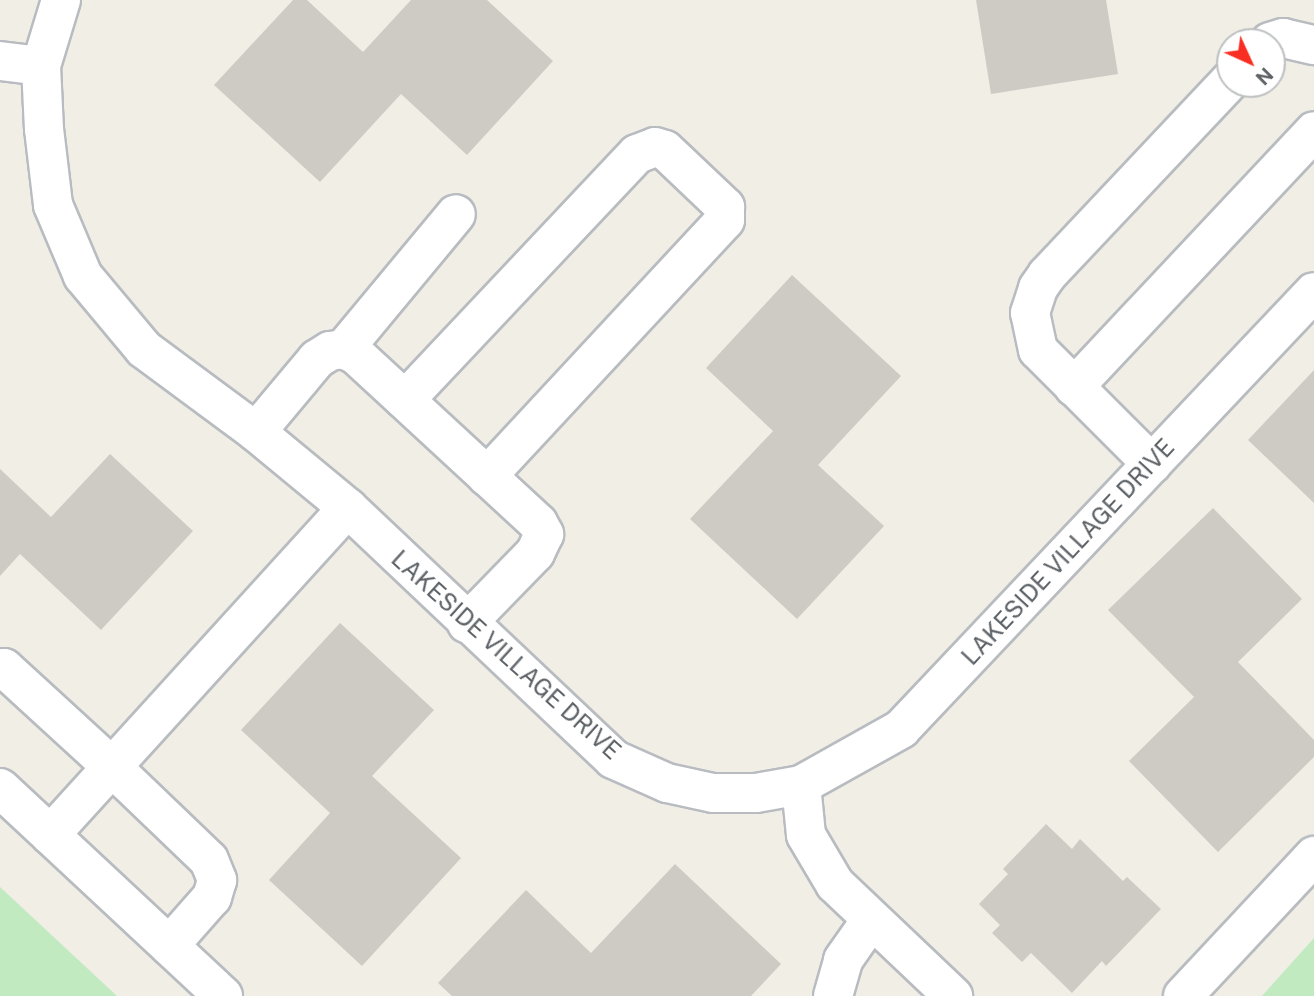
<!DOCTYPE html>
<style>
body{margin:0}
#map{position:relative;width:1314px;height:996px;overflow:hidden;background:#f1eee6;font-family:"Public Sans",sans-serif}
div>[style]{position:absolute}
.green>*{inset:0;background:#c1eac0}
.building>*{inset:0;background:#cecbc4}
.roads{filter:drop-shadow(2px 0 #b8bcc0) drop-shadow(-2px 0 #b8bcc0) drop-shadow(0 2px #b8bcc0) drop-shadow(0 -2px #b8bcc0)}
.minor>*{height:38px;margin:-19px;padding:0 19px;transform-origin:19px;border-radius:19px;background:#fff}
span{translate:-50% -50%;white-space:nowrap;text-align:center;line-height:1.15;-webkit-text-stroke:7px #fff;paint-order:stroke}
.street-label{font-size:24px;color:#5d6267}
.north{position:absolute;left:1216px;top:28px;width:70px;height:70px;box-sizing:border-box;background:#fff;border:2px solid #bec0c2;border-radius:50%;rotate:135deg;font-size:19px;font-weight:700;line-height:28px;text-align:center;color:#5d6267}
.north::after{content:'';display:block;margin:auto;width:24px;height:32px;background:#f92e23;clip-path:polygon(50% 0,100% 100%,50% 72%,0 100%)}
</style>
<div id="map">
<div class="green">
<div style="clip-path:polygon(0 887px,117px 996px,0 996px)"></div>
<div style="clip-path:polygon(1314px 938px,1314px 996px,1262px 996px)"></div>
</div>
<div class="building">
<div style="clip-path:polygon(293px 0,307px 0,363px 52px,411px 0,487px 0,553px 61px,467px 155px,401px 94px,320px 182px,214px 85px)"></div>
<div style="clip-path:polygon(976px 0,1106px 0,1118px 74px,991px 94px)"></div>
<div style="clip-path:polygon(792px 275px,901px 376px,818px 465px,884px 526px,797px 619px,690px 519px,773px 431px,706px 368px)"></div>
<div style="clip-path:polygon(1314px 370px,1314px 503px,1248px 440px)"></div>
<div style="clip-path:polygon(110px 454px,193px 531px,101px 630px,20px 554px,0 576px,0 469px,51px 517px)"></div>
<div style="clip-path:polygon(1213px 508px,1302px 599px,1238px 662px,1314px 740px,1314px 757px,1218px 852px,1129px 761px,1194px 697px,1108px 610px)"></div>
<div style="clip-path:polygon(340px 623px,434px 710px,372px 776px,461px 858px,362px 966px,269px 880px,330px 813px,241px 730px)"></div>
<div style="clip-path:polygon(1046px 824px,1072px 849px,1080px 839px,1123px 881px,1127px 877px,1161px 909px,1106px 966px,1102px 961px,1072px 993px,1031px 953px,1022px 962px,992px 933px,1000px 925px,979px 904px,1008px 874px,1003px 869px)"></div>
<div style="clip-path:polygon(675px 864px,781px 964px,751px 996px,452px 996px,438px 983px,526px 890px,591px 953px)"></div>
</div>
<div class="roads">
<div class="minor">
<div style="left:61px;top:0;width:69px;rotate:106.9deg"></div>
<div style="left:41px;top:66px;width:63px;rotate:87.3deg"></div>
<div style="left:44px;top:129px;width:77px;rotate:83.2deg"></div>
<div style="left:53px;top:205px;width:77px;rotate:67.1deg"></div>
<div style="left:83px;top:276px;width:95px;rotate:50.1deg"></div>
<div style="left:144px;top:349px;width:139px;rotate:36.5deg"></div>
<div style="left:256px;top:432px;width:119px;rotate:39.6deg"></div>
<div style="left:348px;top:508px;width:365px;rotate:43.4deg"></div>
<div style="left:613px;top:759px;width:59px;rotate:24deg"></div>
<div style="left:667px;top:783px;width:47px;rotate:12.3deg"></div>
<div style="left:713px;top:793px;width:43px"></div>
<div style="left:756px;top:793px;width:46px;rotate:-10.1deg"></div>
<div style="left:801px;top:785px;width:115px;rotate:-29.2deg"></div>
<div style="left:901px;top:729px;width:601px;rotate:-46.62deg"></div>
<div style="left:1270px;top:42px;width:14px;rotate:-17deg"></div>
<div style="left:1283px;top:38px;width:32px;rotate:13deg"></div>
<div style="left:0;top:61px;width:41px;rotate:7deg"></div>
<div style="left:344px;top:349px;width:175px;rotate:-50.3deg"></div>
<div style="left:1074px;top:387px;width:351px;rotate:-46.8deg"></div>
<div style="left:405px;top:400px;width:338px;rotate:-46.7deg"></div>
<div style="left:637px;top:154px;width:19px;rotate:-21deg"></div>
<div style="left:655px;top:147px;width:10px;rotate:17deg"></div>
<div style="left:665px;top:150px;width:83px;rotate:43.5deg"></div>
<div style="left:725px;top:207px;width:13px;rotate:90deg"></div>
<div style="left:725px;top:220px;width:350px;rotate:132.9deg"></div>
<div style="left:256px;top:432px;width:95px;rotate:-50.1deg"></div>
<div style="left:317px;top:359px;width:15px;rotate:-32deg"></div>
<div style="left:330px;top:351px;width:14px;rotate:-8deg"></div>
<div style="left:344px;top:349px;width:13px;rotate:27deg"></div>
<div style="left:356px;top:355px;width:248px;rotate:42.7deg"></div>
<div style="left:538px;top:523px;width:13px;rotate:61deg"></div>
<div style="left:544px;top:534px;width:21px;rotate:115deg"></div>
<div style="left:535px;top:553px;width:98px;rotate:134.2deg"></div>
<div style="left:1152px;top:464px;width:161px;rotate:-135deg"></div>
<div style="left:1038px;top:350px;width:38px;rotate:-102deg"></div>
<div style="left:1030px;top:313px;width:26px;rotate:-72deg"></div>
<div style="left:1038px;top:288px;width:16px;rotate:-55deg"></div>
<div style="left:1047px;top:275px;width:267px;rotate:-46.7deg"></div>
<div style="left:0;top:669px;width:4px;rotate:-14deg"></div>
<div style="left:4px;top:668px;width:147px;rotate:42.5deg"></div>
<div style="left:112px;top:767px;width:134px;rotate:43.8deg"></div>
<div style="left:209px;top:860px;width:22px;rotate:68deg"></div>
<div style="left:217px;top:880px;width:18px;rotate:106deg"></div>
<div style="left:212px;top:897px;width:65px;rotate:131.3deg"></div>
<div style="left:801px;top:785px;width:50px;rotate:84.3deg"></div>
<div style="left:806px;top:835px;width:57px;rotate:59.4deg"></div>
<div style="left:835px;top:884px;width:163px;rotate:43.5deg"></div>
<div style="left:0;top:788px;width:305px;rotate:43deg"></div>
<div style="left:50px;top:835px;width:442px;rotate:-47.7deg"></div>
<div style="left:833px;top:996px;width:37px;rotate:-74deg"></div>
<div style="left:843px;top:960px;width:49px;rotate:-55deg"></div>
<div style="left:1183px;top:996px;width:192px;rotate:-46.9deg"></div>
</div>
</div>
<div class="street-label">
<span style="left:1068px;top:552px;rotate:-47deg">LAKESIDE VILLAGE DRIVE</span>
<span style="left:506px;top:655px;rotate:42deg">LAKESIDE VILLAGE DRIVE</span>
</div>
<div class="north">N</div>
</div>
